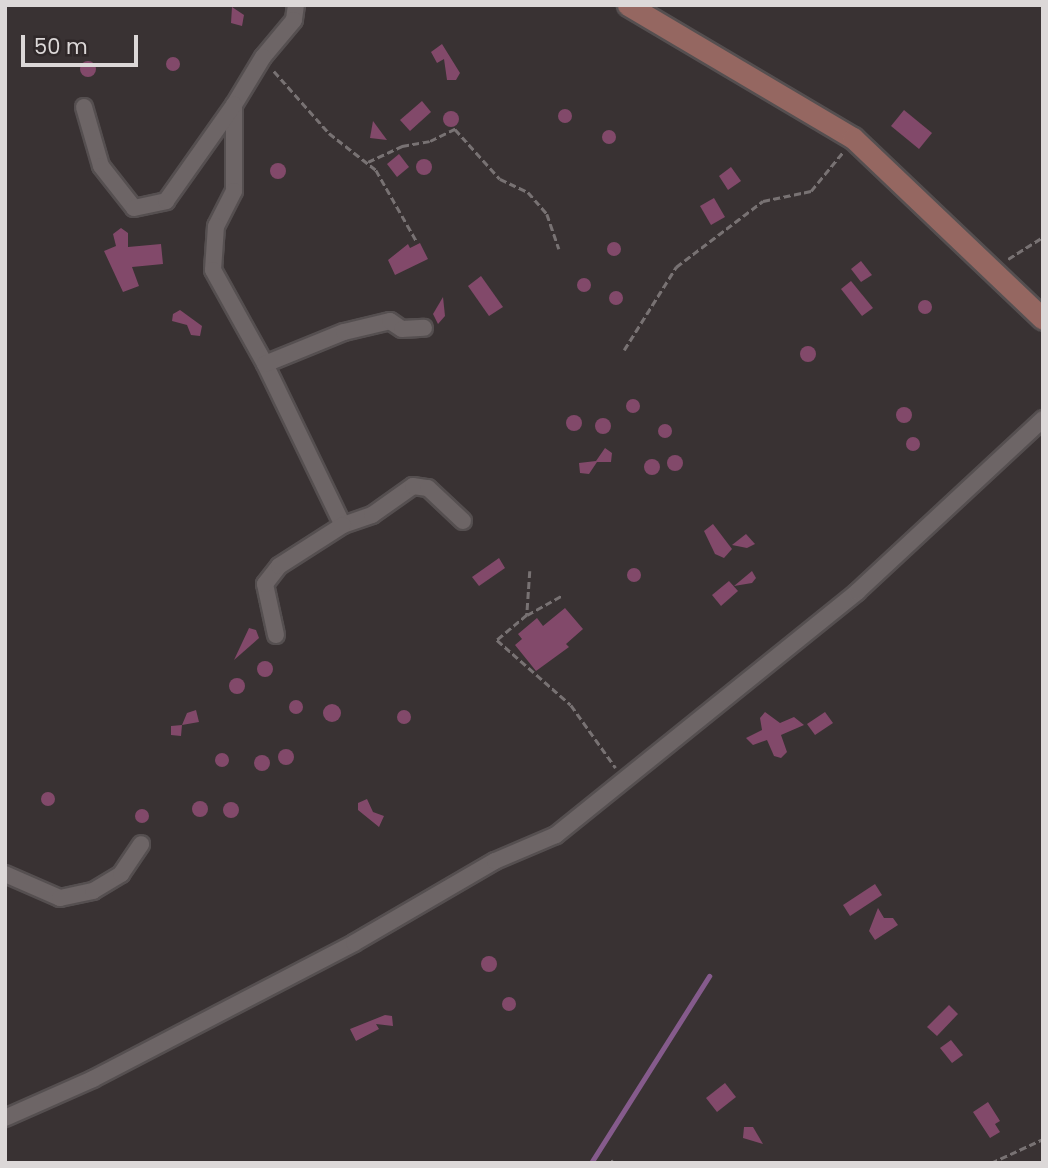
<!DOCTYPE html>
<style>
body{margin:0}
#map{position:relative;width:1048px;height:1168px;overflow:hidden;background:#393233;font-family:Poppins,sans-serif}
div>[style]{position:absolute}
.stream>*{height:4.5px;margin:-2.25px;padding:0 2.25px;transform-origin:2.25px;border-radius:2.25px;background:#855b8c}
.building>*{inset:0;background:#82496a}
.round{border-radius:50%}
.path>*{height:2.5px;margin-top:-1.25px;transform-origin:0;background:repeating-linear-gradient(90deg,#787273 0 7px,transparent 0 10.5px)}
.roads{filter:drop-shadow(2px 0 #554f50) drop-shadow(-2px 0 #554f50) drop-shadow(0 2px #554f50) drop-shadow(0 -2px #554f50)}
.street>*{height:16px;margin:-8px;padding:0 8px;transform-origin:8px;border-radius:8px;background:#6d6566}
.secondary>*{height:21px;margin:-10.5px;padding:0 10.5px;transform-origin:10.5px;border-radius:10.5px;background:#956761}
span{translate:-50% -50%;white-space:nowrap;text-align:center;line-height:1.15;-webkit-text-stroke:6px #2f2829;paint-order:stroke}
.frame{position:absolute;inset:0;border:7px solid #dcd8d8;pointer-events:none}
.scale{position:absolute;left:21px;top:35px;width:117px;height:32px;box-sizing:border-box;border:4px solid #dcd8d8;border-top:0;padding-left:9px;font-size:21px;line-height:24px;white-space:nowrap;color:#dcd8d8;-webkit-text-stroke:5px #2f2829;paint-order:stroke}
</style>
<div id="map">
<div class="stream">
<div style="left:591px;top:1163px;width:221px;rotate:-57.7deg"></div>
</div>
<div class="building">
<div style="clip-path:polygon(232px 7px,244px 15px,242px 26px,231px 23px)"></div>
<div style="clip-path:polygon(442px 44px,460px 73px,456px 80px,447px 80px,444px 59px,437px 63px,431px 52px)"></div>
<div class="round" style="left:166px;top:57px;width:14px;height:14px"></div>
<div class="round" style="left:80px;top:61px;width:16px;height:16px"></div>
<div style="clip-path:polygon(422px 101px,431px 112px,410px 131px,400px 120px)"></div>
<div class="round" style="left:558px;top:109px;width:14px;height:14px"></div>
<div style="clip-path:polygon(904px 110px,932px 133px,919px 149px,891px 126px)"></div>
<div class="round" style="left:443px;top:111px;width:16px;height:16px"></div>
<div style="clip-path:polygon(373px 121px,387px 140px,370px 138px)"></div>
<div class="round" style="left:602px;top:130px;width:14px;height:14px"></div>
<div style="clip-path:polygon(399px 154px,409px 167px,397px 177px,387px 164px)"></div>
<div class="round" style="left:416px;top:159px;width:16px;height:16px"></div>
<div class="round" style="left:270px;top:163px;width:16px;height:16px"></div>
<div style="clip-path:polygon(731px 167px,741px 181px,728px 190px,719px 176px)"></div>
<div style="clip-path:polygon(714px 198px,725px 217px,711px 225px,700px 206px)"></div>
<div style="clip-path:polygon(121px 228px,128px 233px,128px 247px,161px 244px,163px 264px,132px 267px,139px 286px,123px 292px,104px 251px,116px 246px,113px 234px)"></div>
<div class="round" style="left:607px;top:242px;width:14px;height:14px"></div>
<div style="clip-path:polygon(420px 243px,428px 259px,395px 275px,388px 260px,408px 244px,410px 248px)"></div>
<div style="clip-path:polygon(861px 261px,872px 275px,861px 282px,851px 269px)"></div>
<div style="clip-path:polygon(481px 276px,503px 307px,489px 316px,468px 286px)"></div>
<div class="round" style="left:577px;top:278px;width:14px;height:14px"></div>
<div style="clip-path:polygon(851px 281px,873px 308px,862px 316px,841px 289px)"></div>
<div class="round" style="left:609px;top:291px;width:14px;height:14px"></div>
<div style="clip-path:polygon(443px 297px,445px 316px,438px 324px,433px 314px)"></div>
<div class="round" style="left:918px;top:300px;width:14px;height:14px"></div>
<div style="clip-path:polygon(180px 310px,202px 326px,200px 336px,191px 335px,187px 325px,172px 321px,173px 314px)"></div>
<div class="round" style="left:800px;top:346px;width:16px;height:16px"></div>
<div class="round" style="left:626px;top:399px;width:14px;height:14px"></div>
<div class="round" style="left:896px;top:407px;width:16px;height:16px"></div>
<div class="round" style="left:566px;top:415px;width:16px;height:16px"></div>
<div class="round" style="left:595px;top:418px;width:16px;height:16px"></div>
<div class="round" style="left:658px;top:424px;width:14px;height:14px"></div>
<div class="round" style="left:906px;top:437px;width:14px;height:14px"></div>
<div style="clip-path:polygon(605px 448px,612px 453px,611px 462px,597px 462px,589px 474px,580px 473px,579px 463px,596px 461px)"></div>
<div class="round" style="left:667px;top:455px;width:16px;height:16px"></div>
<div class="round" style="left:644px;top:459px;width:16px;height:16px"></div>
<div style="clip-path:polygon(713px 524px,732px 549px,724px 558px,715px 554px,704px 531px)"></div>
<div style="clip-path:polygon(746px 534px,755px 544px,747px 548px,732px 545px)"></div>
<div style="clip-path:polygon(499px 558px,505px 568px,479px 586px,472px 577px)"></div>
<div class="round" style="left:627px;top:568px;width:14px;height:14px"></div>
<div style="clip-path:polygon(752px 571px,756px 578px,752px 583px,734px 586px)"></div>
<div style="clip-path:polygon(729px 581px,738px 591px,721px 606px,712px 595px)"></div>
<div style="clip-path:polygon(565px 608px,583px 629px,566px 644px,569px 647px,536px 671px,515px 645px,522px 639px,518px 634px,537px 618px,543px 626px)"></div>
<div style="clip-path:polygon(249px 628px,256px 630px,259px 638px,234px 660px)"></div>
<div class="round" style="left:257px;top:661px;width:16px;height:16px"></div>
<div class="round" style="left:229px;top:678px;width:16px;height:16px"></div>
<div class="round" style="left:289px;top:700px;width:14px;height:14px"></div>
<div class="round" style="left:323px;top:704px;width:18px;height:18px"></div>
<div class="round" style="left:397px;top:710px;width:14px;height:14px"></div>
<div style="clip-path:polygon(196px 710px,199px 722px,182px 725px,181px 736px,171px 735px,171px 726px,182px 725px,187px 713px)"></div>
<div style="clip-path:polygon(765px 712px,780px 723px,794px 717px,804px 725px,781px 735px,787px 752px,781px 758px,774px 756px,767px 740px,753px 745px,746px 738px,762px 730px,760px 718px)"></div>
<div style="clip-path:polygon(825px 712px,833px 723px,815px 735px,807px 724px)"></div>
<div class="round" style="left:278px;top:749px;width:16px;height:16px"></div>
<div class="round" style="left:215px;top:753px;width:14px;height:14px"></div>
<div class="round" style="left:254px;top:755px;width:16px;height:16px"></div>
<div class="round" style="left:41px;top:792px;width:14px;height:14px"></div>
<div style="clip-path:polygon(367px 799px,373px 812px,384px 816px,379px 827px,358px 810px,358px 803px)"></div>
<div class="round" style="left:192px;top:801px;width:16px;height:16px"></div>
<div class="round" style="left:223px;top:802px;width:16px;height:16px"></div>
<div class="round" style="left:135px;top:809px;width:14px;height:14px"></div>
<div style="clip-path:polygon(875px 884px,882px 895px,850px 916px,843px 905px)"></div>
<div style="clip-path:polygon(878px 908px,884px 918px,893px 918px,898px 925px,875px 940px,869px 931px)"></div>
<div class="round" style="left:481px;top:956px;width:16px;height:16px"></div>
<div class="round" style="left:502px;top:997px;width:14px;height:14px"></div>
<div style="clip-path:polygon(949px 1005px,958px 1014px,937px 1036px,927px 1027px)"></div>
<div style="clip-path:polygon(385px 1015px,392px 1016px,393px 1026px,376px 1024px,379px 1029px,356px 1041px,350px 1029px)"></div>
<div style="clip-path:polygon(951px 1040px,963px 1055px,952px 1063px,940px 1048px)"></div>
<div style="clip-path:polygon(725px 1083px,736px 1097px,717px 1112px,706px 1098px)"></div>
<div style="clip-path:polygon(988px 1102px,1000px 1121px,995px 1124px,1000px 1132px,990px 1138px,973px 1112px)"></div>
<div style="clip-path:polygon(744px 1127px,753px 1127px,763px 1144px,743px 1138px)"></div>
</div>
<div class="path">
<div style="left:274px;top:71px;width:83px;rotate:48.4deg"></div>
<div style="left:329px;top:133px;width:60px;rotate:38.2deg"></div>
<div style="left:376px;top:170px;width:81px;rotate:60.3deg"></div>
<div style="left:368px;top:162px;width:38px;rotate:-25deg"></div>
<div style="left:402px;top:146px;width:28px;rotate:-10deg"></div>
<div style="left:430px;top:141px;width:28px;rotate:-26deg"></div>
<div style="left:455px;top:129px;width:67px;rotate:48deg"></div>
<div style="left:500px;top:179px;width:31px;rotate:25deg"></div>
<div style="left:528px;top:192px;width:29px;rotate:49deg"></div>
<div style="left:547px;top:214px;width:37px;rotate:71deg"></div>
<div style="left:1008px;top:259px;width:41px;rotate:-32.2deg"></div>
<div style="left:624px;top:350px;width:98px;rotate:-57.9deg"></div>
<div style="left:676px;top:267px;width:109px;rotate:-37.2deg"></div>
<div style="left:763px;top:201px;width:49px;rotate:-11.8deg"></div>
<div style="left:811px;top:191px;width:50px;rotate:-50.6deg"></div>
<div style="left:530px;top:571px;width:44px;rotate:93.9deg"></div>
<div style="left:527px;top:615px;width:39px;rotate:140deg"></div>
<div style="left:497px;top:640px;width:98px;rotate:41.3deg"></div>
<div style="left:571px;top:705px;width:77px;rotate:54.5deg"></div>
<div style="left:527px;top:615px;width:41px;rotate:-29.1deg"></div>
<div style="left:611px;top:1160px;width:4px;rotate:45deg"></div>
<div style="left:991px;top:1163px;width:57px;rotate:-24.8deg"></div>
</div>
<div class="roads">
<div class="street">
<div style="left:296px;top:5px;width:15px;rotate:98deg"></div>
<div style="left:294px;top:20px;width:48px;rotate:130deg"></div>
<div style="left:263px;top:57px;width:56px;rotate:121.1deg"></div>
<div style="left:234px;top:105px;width:86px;rotate:90deg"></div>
<div style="left:234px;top:191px;width:39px;rotate:117deg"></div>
<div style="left:216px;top:226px;width:44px;rotate:93.9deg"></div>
<div style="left:213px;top:270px;width:107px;rotate:61deg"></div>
<div style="left:265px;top:364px;width:179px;rotate:64.2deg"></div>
<div style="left:343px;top:525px;width:31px;rotate:-19deg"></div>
<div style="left:372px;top:515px;width:50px;rotate:-35.3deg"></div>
<div style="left:413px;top:486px;width:15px;rotate:8deg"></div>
<div style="left:428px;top:488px;width:48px;rotate:43.3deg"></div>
<div style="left:84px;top:107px;width:61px;rotate:73.9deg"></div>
<div style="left:101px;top:166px;width:53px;rotate:51.8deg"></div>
<div style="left:134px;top:208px;width:33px;rotate:-12deg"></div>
<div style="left:166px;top:201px;width:118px;rotate:-54.7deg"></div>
<div style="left:265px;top:364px;width:85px;rotate:-22.1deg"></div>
<div style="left:344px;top:332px;width:47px;rotate:-13.4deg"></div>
<div style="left:390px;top:321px;width:14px;rotate:34deg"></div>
<div style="left:402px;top:329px;width:22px;rotate:-3deg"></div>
<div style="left:276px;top:635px;width:52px;rotate:-102.2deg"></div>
<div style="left:265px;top:584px;width:23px;rotate:-52deg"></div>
<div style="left:279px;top:566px;width:76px;rotate:-32.6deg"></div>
<div style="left:5px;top:874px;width:60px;rotate:23.6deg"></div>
<div style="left:60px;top:898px;width:34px;rotate:-12deg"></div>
<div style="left:93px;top:891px;width:33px;rotate:-31deg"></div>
<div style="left:121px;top:874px;width:36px;rotate:-56deg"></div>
<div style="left:5px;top:1118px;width:96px;rotate:-23.9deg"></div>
<div style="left:93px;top:1079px;width:294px;rotate:-27.5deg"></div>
<div style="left:354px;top:943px;width:163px;rotate:-30.2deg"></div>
<div style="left:495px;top:861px;width:66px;rotate:-23.1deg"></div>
<div style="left:556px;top:835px;width:387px;rotate:-38.9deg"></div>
<div style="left:857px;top:592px;width:254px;rotate:-42.9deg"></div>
</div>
<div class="secondary">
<div style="left:628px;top:5px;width:261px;rotate:30.6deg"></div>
<div style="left:853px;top:138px;width:262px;rotate:43.6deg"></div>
</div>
</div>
<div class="frame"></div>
<div class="scale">50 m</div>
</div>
